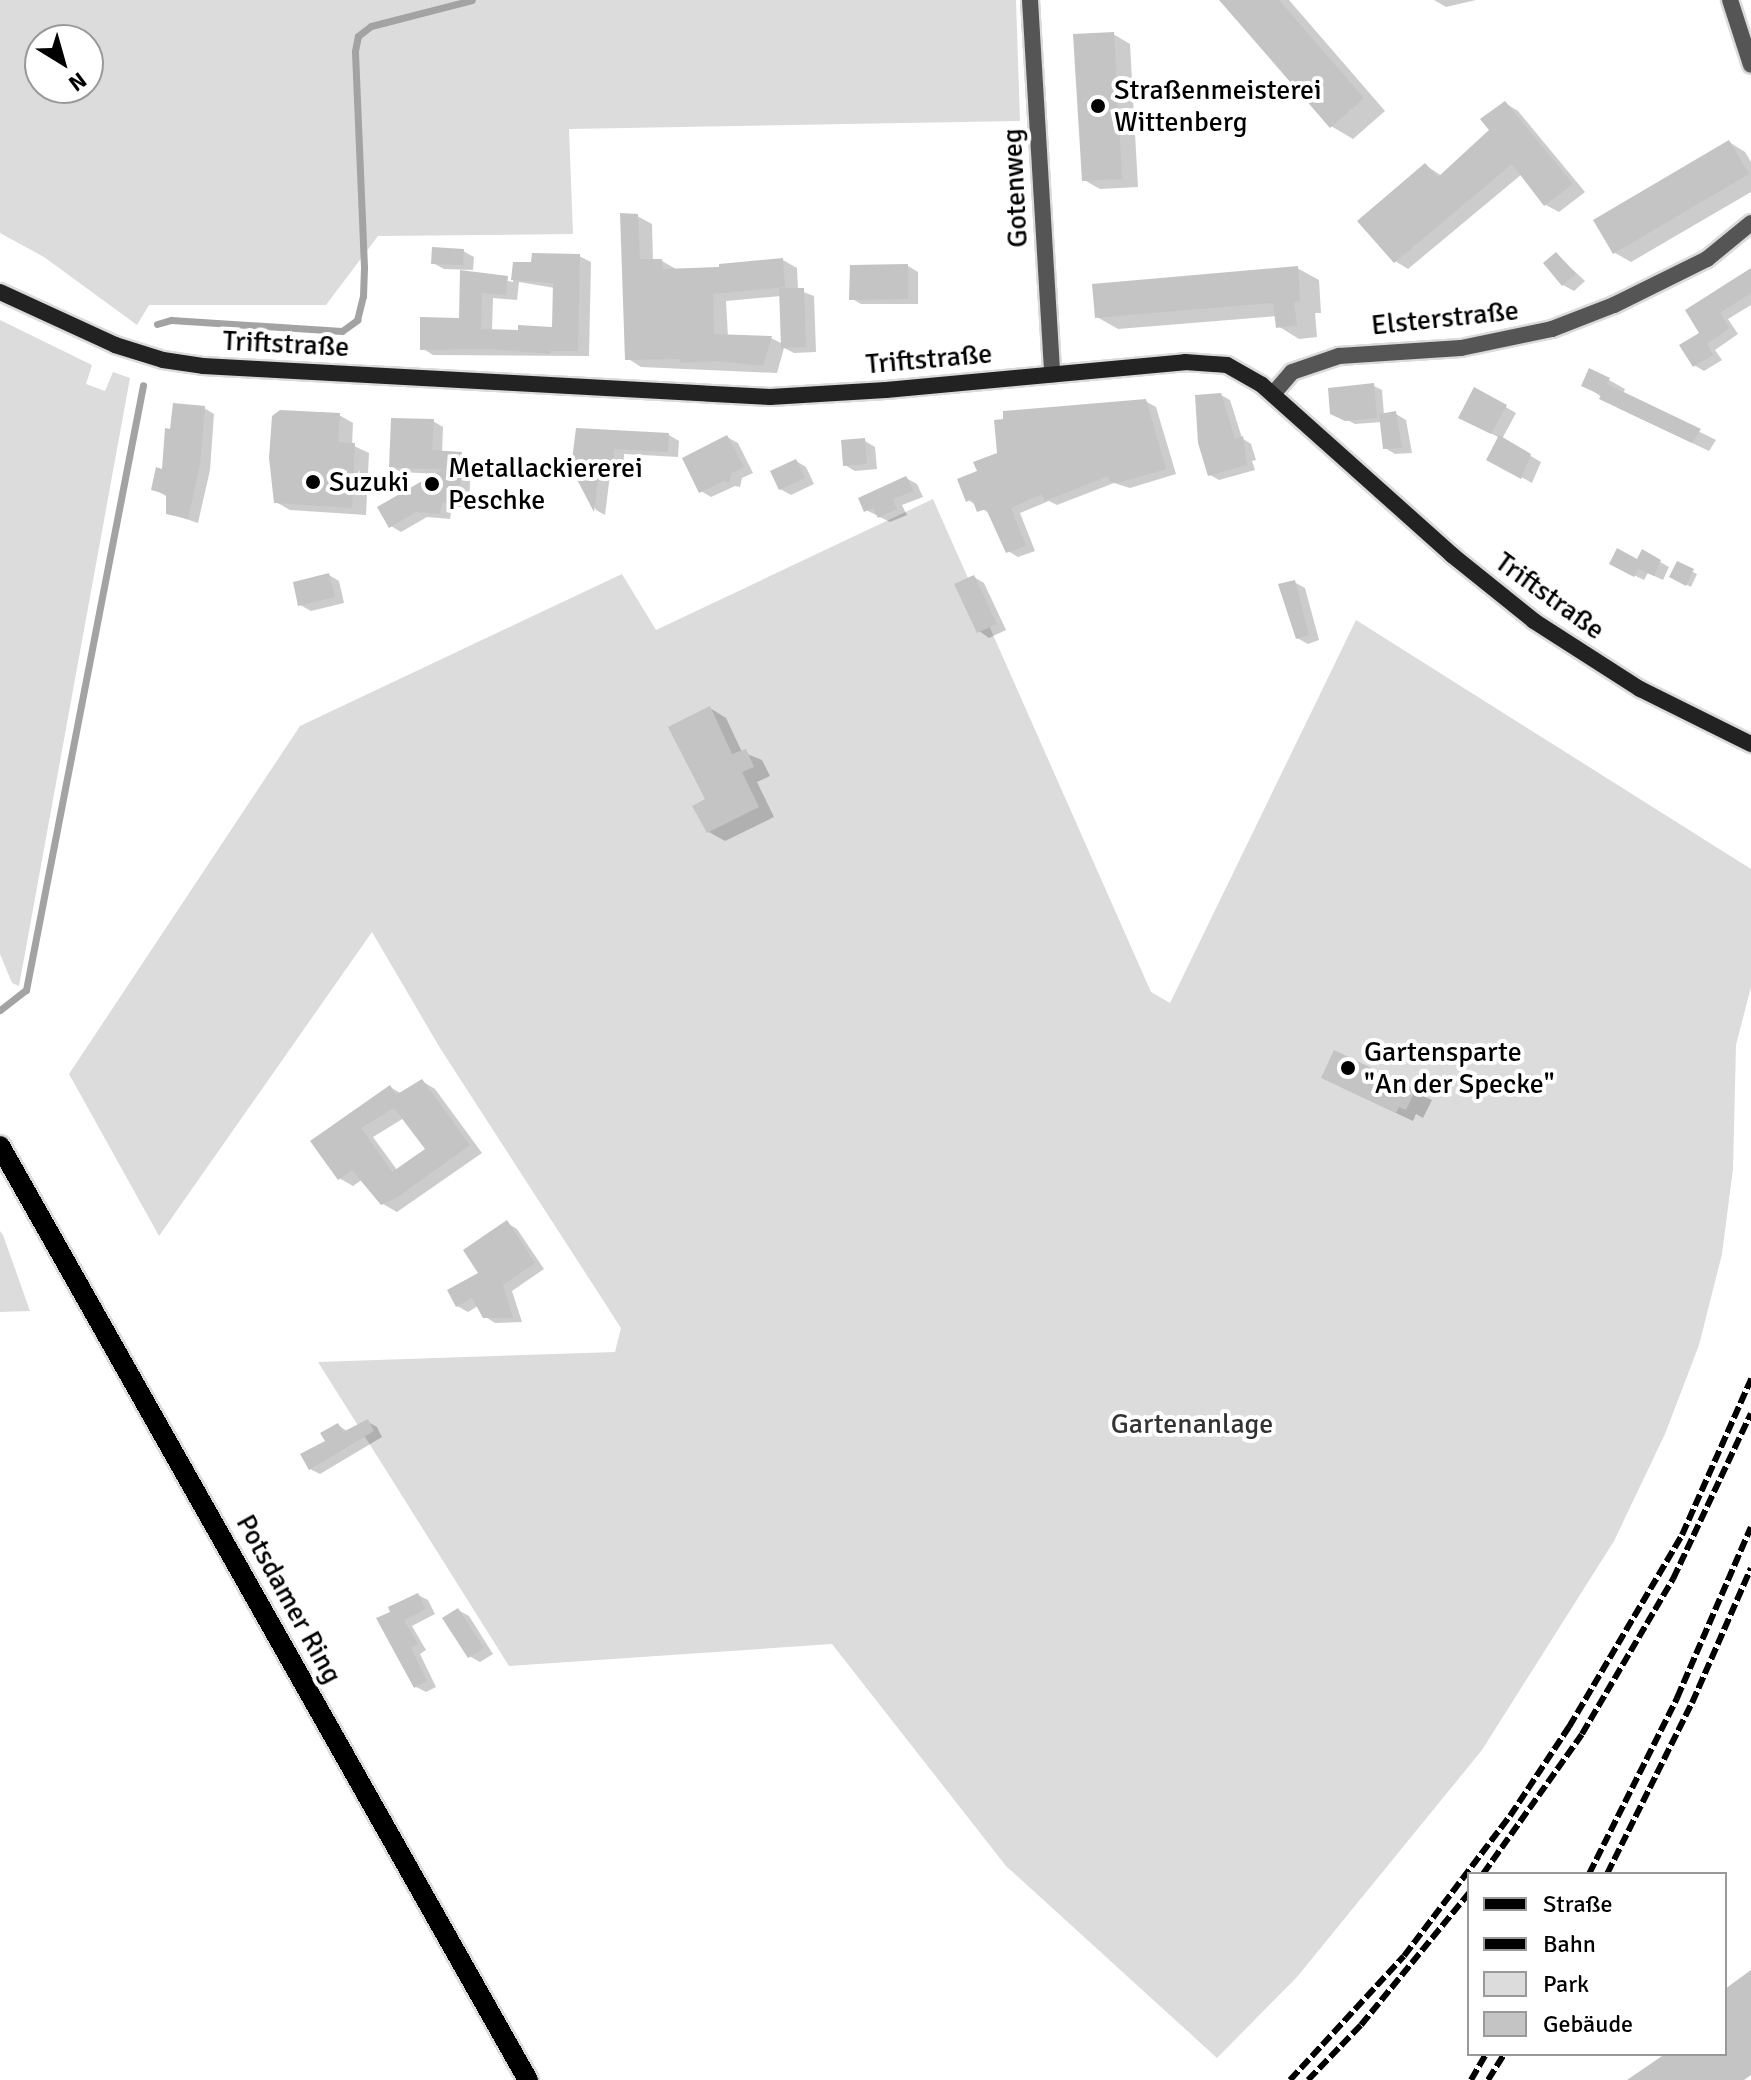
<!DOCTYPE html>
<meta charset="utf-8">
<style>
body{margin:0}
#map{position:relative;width:1751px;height:2080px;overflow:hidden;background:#fff;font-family:Signika,sans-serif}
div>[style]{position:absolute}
.green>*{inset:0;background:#dcdcdc}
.shadow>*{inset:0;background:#0003}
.stream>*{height:7px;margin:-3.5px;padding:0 3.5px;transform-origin:3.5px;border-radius:3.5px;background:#a3a3a3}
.building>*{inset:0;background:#c4c4c4}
.roads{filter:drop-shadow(2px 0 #dbdbdb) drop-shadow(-2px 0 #dbdbdb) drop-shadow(0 2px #dbdbdb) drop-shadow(0 -2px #dbdbdb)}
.street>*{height:16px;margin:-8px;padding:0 8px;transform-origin:8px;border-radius:8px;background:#555}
.secondary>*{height:16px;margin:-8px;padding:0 8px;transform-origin:8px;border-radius:8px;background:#222}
.primary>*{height:20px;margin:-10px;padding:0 10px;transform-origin:10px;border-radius:10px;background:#000}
.rail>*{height:6px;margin-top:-3px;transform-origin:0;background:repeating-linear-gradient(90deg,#000 0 12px,transparent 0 16px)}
.dots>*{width:22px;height:22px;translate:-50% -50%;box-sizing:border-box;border:4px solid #fff;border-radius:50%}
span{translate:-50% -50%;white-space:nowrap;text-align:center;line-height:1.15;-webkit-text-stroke:8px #fff;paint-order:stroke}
.poi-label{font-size:28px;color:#000}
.left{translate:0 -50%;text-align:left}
.street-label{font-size:28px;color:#000}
.park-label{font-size:28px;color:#333}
.legend{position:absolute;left:1467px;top:1872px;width:260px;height:184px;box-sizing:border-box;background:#fff;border:2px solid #999;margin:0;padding:10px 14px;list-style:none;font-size:24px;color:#000}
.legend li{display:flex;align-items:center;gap:16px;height:40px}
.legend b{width:40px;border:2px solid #999}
.north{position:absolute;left:24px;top:24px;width:80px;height:80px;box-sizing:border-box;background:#fff;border:2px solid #999;border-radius:50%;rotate:143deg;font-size:22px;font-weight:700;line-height:32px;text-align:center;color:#000}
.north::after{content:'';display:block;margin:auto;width:28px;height:36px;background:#000;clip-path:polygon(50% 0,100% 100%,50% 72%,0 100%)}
</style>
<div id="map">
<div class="green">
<div style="clip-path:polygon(evenodd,0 0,1016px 0,1020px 121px,569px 129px,573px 234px,378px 236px,326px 305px,149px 305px,137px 325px,44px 257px,0 233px,0 0,88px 40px,88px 88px,40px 88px,40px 40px,88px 40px)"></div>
<div style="clip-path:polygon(0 320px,92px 365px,86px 384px,105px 391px,113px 372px,130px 378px,19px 986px,12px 983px,0 954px)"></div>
<div style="clip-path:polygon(933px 499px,1151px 992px,1170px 1003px,1356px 620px,1751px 869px,1751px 987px,1736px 1045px,1733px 1169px,1722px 1254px,1699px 1345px,1665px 1434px,1614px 1541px,1482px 1750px,1297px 1977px,1217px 2058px,1006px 1866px,832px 1644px,509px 1666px,318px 1362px,615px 1352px,621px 1328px,440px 1048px,372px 932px,159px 1236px,69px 1074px,300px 726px,622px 574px,656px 630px)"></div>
<div style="clip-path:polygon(0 1231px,3px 1235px,30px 1311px,0 1312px)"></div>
</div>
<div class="shadow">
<div style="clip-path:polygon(1221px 0,1289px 0,1385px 111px,1353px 139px,1331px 126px)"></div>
<div style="clip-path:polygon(1434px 0,1476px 0,1446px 7px)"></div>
<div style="clip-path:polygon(1113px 34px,1130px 44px,1138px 187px,1100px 189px,1084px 180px)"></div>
<div style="clip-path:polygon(1505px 103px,1518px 111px,1585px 192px,1559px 212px,1546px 205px,1522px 174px,1408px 269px,1395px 261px,1425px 165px,1442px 176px,1491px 130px)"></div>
<div style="clip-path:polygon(1729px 142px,1745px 152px,1751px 162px,1751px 192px,1631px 262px,1615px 253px)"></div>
<div style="clip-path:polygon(evenodd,637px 216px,652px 224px,653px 261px,662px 261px,676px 269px,721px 269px,783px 260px,797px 268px,798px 290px,814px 296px,816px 352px,794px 353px,784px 348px,777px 373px,641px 367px,627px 358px,637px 216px,781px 296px,783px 344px,771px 338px,728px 337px,726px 301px,781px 296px)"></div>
<div style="clip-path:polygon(463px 251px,474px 257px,473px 270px,444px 269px,433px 263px)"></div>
<div style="clip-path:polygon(1556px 254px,1585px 281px,1574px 291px,1563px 285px,1545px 264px)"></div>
<div style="clip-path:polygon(evenodd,579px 256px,591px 262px,589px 356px,433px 355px,422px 348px,461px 320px,462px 273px,513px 282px,515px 264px,533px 264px,579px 256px,519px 282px,555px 288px,554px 329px,492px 331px,493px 298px,517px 300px,519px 282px)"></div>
<div style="clip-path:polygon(908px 266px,918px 272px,918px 304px,861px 304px,851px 298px)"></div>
<div style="clip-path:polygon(1297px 268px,1319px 280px,1321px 313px,1315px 313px,1317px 337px,1299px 339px,1278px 326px,1277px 316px,1118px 329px,1097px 317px)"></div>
<div style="clip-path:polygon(1751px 270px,1751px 305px,1728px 319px,1738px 334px,1715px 350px,1722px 360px,1704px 371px,1694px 365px,1702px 333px)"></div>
<div style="clip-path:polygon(1609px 380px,1625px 389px,1623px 394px,1716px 440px,1709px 451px,1618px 408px,1584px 385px)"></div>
<div style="clip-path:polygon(1374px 386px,1382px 390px,1384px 415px,1396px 414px,1406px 420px,1412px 453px,1395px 454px,1385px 448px,1382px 422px,1355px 424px,1341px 417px)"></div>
<div style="clip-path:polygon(1475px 389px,1516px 413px,1502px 439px,1541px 462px,1532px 483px,1489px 459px,1500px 438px,1471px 423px)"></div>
<div style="clip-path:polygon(1221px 395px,1230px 400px,1242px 438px,1251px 444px,1256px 460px,1252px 461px,1255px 470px,1219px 480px,1210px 475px)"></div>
<div style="clip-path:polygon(1145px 401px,1156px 407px,1176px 474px,1130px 488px,1114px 483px,1057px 505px,1049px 501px,1020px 513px,1035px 551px,1018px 557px,1008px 551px,992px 515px,968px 500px)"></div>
<div style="clip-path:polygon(204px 408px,214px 414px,210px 470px,198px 523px,168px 513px,168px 497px,153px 489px,164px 471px,172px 431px)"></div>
<div style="clip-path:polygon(339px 415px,353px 423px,352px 445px,369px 453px,366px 515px,290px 510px,276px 502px)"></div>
<div style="clip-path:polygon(433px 421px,443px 427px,442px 453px,461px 454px,471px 459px,469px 507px,452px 507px,450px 519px,427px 517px,401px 532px,391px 526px,440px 474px,401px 472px,391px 467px)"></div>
<div style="clip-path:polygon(578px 430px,669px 435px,679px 441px,678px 457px,624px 454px,624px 466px,611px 467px,605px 515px,596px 510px,573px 467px)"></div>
<div style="clip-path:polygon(727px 437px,738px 443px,753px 473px,742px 478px,740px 487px,735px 486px,711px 497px,701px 491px)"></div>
<div style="clip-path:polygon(865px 441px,875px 447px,877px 469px,855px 471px,845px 465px)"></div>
<div style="clip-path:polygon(796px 461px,806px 467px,814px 484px,791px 495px,780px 489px)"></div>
<div style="clip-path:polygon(906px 478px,917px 484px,923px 497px,902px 505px,907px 515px,890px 522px,866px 510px)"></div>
<div style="clip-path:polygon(1643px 552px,1669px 567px,1663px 580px,1648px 573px,1644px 580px,1621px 569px,1637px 561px)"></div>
<div style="clip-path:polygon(1678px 564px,1697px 574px,1691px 587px,1671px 576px)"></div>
<div style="clip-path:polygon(329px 575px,339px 581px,344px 603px,311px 611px,300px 605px)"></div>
<div style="clip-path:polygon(974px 577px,984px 583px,1006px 630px,989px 638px,979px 631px)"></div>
<div style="clip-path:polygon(1294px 582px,1305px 588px,1319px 640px,1308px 644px,1297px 638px)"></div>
<div style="clip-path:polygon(710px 708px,726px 718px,742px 752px,762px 760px,770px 776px,757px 782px,774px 817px,725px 841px,709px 832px)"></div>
<div style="clip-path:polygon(1335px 1053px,1432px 1100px,1423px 1118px,1416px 1114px,1413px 1121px,1339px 1086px)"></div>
<div style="clip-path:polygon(evenodd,422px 1081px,435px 1089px,482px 1153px,397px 1212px,383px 1204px,363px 1179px,353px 1186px,339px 1178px,313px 1141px,390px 1087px,402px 1094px,422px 1081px,404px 1118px,427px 1150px,397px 1170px,373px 1137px,404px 1118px)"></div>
<div style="clip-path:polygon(507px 1223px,517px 1229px,544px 1269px,512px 1291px,522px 1322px,495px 1323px,484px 1316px,478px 1306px,468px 1312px,457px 1306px,481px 1273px)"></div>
<div style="clip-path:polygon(368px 1422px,377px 1427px,382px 1437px,320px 1474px,310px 1469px,338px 1425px,347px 1431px)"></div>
<div style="clip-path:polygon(418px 1595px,428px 1600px,435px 1614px,412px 1626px,426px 1650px,420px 1654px,436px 1687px,426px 1692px,416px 1687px,379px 1619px)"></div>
<div style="clip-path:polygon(458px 1610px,469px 1616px,493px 1654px,480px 1662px,469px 1656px)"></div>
</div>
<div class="stream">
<div style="left:157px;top:324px;width:15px;rotate:-16deg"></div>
<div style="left:171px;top:320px;width:171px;rotate:3.7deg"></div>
<div style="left:342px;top:331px;width:19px;rotate:-36deg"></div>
<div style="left:357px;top:320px;width:25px;rotate:-76deg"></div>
<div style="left:363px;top:296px;width:29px;rotate:-88deg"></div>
<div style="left:364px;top:267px;width:216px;rotate:-92.4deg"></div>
<div style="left:355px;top:51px;width:15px;rotate:-79deg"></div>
<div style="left:358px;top:36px;width:16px;rotate:-38deg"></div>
<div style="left:371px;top:26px;width:104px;rotate:-14.4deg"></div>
<div style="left:0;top:1010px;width:33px;rotate:-38deg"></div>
<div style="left:26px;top:990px;width:616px;rotate:-79.05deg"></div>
</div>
<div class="building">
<div style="clip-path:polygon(1219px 0,1279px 0,1364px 98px,1330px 128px)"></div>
<div style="clip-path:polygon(1114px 32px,1122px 179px,1082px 181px,1073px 34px)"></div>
<div style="clip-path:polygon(1505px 101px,1573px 184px,1544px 206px,1512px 164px,1394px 263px,1357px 221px,1425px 163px,1438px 177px,1489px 130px,1480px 119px)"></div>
<div style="clip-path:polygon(1729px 140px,1749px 174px,1613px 254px,1593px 220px)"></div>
<div style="clip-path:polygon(620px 213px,638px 214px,640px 259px,662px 259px,663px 269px,719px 267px,719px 264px,783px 258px,785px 287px,713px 294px,714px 334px,772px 336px,763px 366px,717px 361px,680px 363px,679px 359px,625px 360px)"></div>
<div style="clip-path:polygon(432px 247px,464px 249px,463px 265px,431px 264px)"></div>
<div style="clip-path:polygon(1556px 252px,1576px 274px,1562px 286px,1543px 263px)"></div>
<div style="clip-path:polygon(532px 253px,580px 254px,578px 351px,550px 351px,550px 354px,490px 349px,420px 350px,420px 317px,459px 318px,460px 270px,508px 276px,506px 295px,482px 293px,481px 329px,518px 330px,518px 325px,552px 327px,553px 283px,511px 280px,513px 262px,531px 262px)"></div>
<div style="clip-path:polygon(908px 264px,908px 299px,849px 300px,850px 265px)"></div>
<div style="clip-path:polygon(1298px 266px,1300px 301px,1294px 302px,1297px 325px,1276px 328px,1273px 303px,1095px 318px,1092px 284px)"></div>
<div style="clip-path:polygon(1751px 268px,1751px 293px,1720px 313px,1730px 328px,1707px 344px,1713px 355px,1693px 367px,1679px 345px,1699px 333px,1685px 310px)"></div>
<div style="clip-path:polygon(779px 288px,804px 288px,806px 347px,781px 348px)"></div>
<div style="clip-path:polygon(1589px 368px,1610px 378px,1607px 384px,1701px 429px,1692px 443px,1599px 399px,1601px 395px,1581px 386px)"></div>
<div style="clip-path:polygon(1374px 383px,1377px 418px,1345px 421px,1330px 414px,1328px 388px)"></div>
<div style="clip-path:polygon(1474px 387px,1507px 405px,1491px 434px,1458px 418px)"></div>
<div style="clip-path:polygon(1221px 393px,1235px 439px,1243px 436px,1247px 465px,1208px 476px,1198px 443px,1195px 395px)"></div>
<div style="clip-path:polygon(1146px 399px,1166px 469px,1118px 483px,1110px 482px,1108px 476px,1045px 501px,1042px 494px,1011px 508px,1026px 546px,1006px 553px,986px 509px,977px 512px,972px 499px,966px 502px,957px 479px,977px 471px,973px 462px,997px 453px,994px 420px,1003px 419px,1003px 411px)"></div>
<div style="clip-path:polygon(173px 403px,205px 406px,200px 464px,188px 519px,166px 514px,166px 494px,151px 490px,156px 467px,162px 469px,165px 428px,170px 429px)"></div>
<div style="clip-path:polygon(280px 410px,340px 413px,338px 442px,355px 443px,352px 508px,274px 503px,269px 458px,272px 416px)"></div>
<div style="clip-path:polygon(1396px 411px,1402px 448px,1383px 449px,1379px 414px)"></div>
<div style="clip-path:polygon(391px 418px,434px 419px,432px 450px,462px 452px,459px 503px,442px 502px,440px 514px,416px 512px,389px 528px,377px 507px,443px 469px,389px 468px)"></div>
<div style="clip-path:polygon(576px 428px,669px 433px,668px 452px,614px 449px,614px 461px,600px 462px,594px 512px,571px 468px)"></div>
<div style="clip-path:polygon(727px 435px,744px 467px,732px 473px,729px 483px,724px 481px,699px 493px,682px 458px)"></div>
<div style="clip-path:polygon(1499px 435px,1531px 454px,1521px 479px,1486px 460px)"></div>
<div style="clip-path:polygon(865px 438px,867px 464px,843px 466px,841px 440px)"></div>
<div style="clip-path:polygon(796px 459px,805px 478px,779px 490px,770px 471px)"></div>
<div style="clip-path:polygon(906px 476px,914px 491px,893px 499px,897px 509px,878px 518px,873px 508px,864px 512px,858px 498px)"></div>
<div style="clip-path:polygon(1617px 548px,1637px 559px,1642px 549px,1661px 560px,1654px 576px,1638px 569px,1634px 577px,1609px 564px)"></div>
<div style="clip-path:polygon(1677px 561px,1694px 569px,1686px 586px,1669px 577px)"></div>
<div style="clip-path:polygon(329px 573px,335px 597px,298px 606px,293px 582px)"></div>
<div style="clip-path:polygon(974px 575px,997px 624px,977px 633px,954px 584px)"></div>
<div style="clip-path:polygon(1295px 580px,1309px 635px,1296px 639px,1278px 584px)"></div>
<div style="clip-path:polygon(710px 706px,732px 754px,746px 749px,754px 767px,742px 772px,759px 807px,707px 833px,692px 806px,705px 799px,668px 727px)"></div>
<div style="clip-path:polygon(1334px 1050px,1416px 1089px,1406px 1110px,1399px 1107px,1396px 1113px,1321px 1078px)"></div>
<div style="clip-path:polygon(evenodd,422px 1079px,470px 1145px,396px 1198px,381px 1205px,352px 1170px,338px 1180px,310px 1141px,390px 1085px,396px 1095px,422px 1079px,394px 1108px,425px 1149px,392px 1172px,361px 1128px,394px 1108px)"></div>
<div style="clip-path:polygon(507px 1220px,535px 1263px,503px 1285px,513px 1318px,483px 1318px,472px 1298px,456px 1307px,447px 1290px,478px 1273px,463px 1250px)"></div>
<div style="clip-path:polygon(368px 1419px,374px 1431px,309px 1470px,300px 1454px,325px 1441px,320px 1433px,338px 1423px,343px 1432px)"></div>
<div style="clip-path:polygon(418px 1593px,426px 1609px,404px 1620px,418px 1644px,411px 1648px,427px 1681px,414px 1688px,376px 1618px,390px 1612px,388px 1607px)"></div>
<div style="clip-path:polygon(458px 1608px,484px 1648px,468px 1658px,442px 1618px)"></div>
<div style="clip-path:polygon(1751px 1970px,1751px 2075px,1744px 2080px,1627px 2080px,1665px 2054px,1725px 2054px,1725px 1989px)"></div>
</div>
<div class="roads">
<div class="street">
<div style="left:1030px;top:0;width:375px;rotate:86.6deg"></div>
<div style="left:1730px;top:0;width:68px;rotate:72.1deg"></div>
<div style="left:1273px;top:394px;width:29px;rotate:-49deg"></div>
<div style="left:1292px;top:372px;width:50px;rotate:-18.8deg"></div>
<div style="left:1339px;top:356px;width:122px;rotate:-3.8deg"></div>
<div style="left:1461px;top:348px;width:93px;rotate:-11.8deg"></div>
<div style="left:1552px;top:329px;width:66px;rotate:-21.2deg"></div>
<div style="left:1614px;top:305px;width:104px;rotate:-26.3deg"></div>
<div style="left:1707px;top:259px;width:57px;rotate:-39.3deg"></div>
</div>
<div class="secondary">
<div style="left:0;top:292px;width:127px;rotate:24.7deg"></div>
<div style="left:115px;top:345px;width:50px;rotate:17.4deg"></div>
<div style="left:163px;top:360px;width:40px;rotate:8.5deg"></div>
<div style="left:203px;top:366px;width:568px;rotate:3.13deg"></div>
<div style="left:770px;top:397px;width:116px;rotate:-3.5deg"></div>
<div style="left:886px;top:390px;width:300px;rotate:-5.3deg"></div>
<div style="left:1185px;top:362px;width:42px;rotate:4.1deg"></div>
<div style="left:1227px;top:365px;width:40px;rotate:29.7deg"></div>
<div style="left:1262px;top:385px;width:255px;rotate:41.8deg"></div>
<div style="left:1452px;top:555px;width:105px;rotate:38.8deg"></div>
<div style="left:1534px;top:621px;width:126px;rotate:32.7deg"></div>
<div style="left:1640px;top:689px;width:124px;rotate:26.4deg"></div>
</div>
<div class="primary">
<div style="left:0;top:1146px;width:1073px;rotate:60.52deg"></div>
</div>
</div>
<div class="rail">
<div style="left:1483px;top:1874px;width:171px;rotate:-54.7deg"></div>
<div style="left:1582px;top:1734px;width:180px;rotate:-59.6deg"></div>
<div style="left:1673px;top:1579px;width:183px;rotate:-64.8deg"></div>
<div style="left:1589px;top:1874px;width:197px;rotate:-63.4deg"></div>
<div style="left:1677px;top:1698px;width:186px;rotate:-66.6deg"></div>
<div style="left:1607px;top:1874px;width:191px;rotate:-63.6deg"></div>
<div style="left:1692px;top:1703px;width:147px;rotate:-66.4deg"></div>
<div style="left:1290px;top:2080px;width:168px;rotate:-47.4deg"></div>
<div style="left:1404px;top:1956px;width:176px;rotate:-52.9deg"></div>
<div style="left:1510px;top:1816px;width:107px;rotate:-56.5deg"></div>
<div style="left:1569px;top:1727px;width:223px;rotate:-59.5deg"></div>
<div style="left:1682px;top:1535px;width:171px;rotate:-66.1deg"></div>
<div style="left:1308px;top:2080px;width:76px;rotate:-46.1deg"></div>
<div style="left:1361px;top:2025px;width:171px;rotate:-50.7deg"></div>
<div style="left:1471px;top:2080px;width:30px;rotate:-60deg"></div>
<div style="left:1488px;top:2080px;width:31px;rotate:-58deg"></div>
</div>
<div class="dots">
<div style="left:1098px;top:106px;background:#000"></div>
<div style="left:313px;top:482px;background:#000"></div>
<div style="left:432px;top:484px;background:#000"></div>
<div style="left:1348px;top:1068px;background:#000"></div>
</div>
<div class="poi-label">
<span class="left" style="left:1114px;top:106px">Straßenmeisterei<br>Wittenberg</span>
<span class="left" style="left:448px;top:484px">Metallackiererei<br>Peschke</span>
<span class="left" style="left:329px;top:482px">Suzuki</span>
<span class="left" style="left:1364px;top:1068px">Gartensparte<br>"An der Specke"</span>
</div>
<div class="street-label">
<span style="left:1015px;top:188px;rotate:-93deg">Gotenweg</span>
<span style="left:1445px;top:318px;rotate:-6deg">Elsterstraße</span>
<span style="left:286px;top:344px;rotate:3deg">Triftstraße</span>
<span style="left:929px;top:359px;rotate:-5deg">Triftstraße</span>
<span style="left:1550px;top:596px;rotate:36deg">Triftstraße</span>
<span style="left:289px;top:1599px;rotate:61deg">Potsdamer Ring</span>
</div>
<div class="park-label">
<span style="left:1192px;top:1424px">Gartenanlage</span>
</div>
<ul class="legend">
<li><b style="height:10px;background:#000"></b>Straße</li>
<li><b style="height:10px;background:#000"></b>Bahn</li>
<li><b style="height:22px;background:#dcdcdc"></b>Park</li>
<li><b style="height:22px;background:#c4c4c4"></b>Gebäude</li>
</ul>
<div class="north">N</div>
</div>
